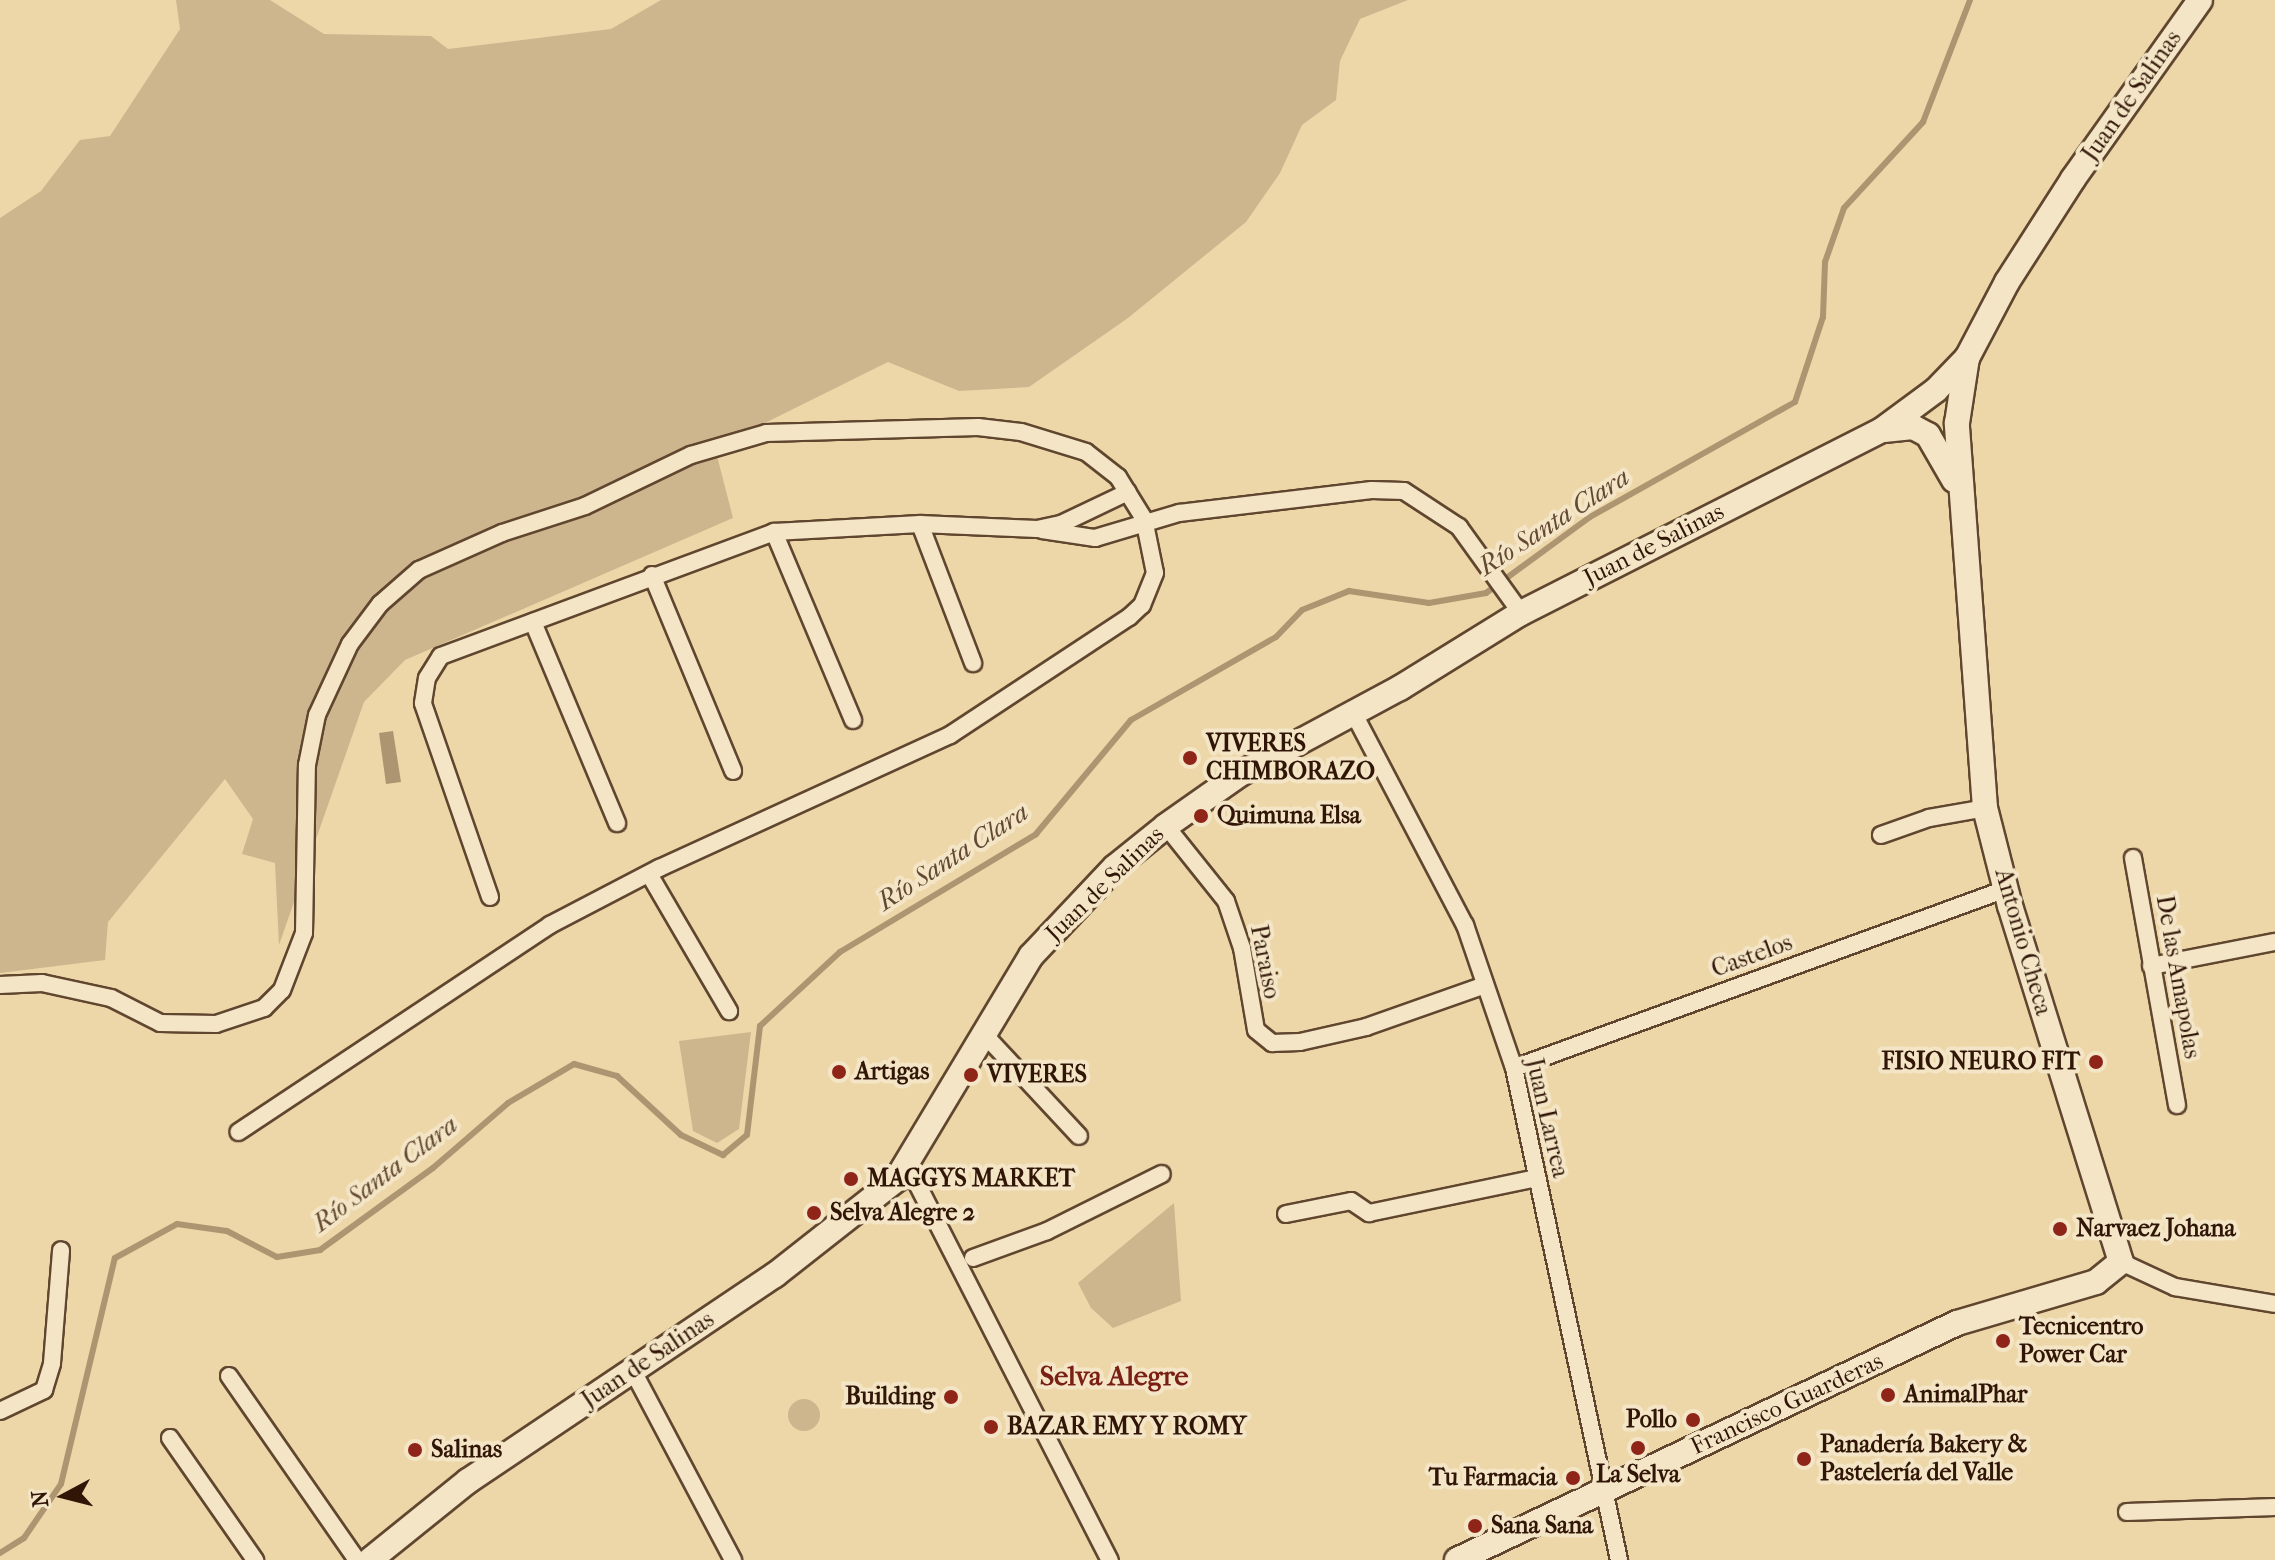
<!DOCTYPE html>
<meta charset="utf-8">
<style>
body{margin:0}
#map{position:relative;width:2275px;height:1560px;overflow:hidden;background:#edd7a8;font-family:"IM FELL French Canon",serif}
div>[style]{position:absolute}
.green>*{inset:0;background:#cdb68d}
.round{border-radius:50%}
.water>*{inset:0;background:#ad9571}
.stream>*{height:6px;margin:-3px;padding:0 3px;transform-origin:3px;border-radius:3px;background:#ad9571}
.roads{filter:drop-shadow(2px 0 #60462f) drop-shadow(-2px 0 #60462f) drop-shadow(0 2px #60462f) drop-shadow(0 -2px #60462f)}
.street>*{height:16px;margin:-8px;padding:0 8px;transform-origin:8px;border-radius:8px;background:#f3e5c6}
.secondary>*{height:24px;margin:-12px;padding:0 12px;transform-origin:12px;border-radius:12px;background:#f3e5c6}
.dots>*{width:22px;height:22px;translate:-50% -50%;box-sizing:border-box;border:4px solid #f3e5c6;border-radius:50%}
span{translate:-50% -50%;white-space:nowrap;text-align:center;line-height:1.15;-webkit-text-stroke:8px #f3e5c6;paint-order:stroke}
.street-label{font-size:24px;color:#311607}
.poi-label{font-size:24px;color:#311607;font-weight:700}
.left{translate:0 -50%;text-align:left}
.right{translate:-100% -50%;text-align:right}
.water-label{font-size:26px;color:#634931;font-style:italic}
.quarter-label{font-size:28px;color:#7a1f14;font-weight:700}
.north{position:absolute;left:24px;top:1456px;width:80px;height:80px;-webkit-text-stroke:6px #f3e5c6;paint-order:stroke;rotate:263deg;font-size:22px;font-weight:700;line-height:32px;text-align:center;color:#311607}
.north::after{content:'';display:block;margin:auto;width:28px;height:36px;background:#311607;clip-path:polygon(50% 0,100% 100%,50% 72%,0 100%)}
</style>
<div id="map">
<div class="green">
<div style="clip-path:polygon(176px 0,270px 0,324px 34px,431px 36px,448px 49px,611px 29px,661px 0,1408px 0,1360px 19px,1340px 61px,1336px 100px,1302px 125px,1280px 173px,1246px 222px,1128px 318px,1029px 387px,959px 391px,888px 362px,729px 441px,716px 452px,733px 518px,405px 660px,364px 702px,279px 945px,275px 863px,242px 854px,253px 819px,225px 779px,108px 922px,105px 960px,0 973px,0 218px,41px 191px,80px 140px,110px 136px,180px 29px)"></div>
<div style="clip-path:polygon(751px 1032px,739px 1129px,717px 1143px,693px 1131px,679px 1041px)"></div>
<div style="clip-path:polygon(1174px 1203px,1181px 1301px,1113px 1328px,1091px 1308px,1078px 1283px)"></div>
<div class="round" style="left:788px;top:1399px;width:32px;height:32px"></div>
</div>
<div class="water">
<div style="clip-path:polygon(393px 731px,401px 782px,386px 784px,379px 733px)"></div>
</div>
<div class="stream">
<div style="left:0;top:1553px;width:28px;rotate:-32deg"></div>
<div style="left:24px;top:1538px;width:65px;rotate:-55.6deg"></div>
<div style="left:61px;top:1484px;width:232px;rotate:-76.6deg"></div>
<div style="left:115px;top:1258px;width:71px;rotate:-28.7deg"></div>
<div style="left:177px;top:1224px;width:50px;rotate:8deg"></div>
<div style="left:227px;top:1231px;width:56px;rotate:27.5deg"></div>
<div style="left:277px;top:1257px;width:44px;rotate:-9.2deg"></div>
<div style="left:320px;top:1250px;width:140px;rotate:-36deg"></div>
<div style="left:433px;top:1168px;width:99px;rotate:-40.9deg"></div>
<div style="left:508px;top:1103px;width:77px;rotate:-30.6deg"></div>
<div style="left:574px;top:1064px;width:45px;rotate:15.6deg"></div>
<div style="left:617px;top:1076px;width:87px;rotate:42.7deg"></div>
<div style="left:681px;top:1135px;width:47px;rotate:25.5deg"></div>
<div style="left:723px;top:1155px;width:31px;rotate:-40deg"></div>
<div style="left:747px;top:1135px;width:110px;rotate:-83.2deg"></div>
<div style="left:760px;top:1026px;width:109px;rotate:-42.8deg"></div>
<div style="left:840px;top:952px;width:229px;rotate:-31deg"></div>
<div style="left:1036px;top:834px;width:148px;rotate:-50.2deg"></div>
<div style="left:1131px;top:720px;width:167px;rotate:-29.8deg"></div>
<div style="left:1276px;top:637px;width:37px;rotate:-46deg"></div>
<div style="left:1302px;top:610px;width:51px;rotate:-22deg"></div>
<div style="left:1349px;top:591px;width:81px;rotate:8.5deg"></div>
<div style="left:1429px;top:603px;width:58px;rotate:-10deg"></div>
<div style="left:1486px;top:593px;width:129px;rotate:-36.2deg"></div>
<div style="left:1590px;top:517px;width:235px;rotate:-29.3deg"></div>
<div style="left:1795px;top:402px;width:89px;rotate:-71.8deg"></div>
<div style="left:1823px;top:317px;width:55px;rotate:-87.9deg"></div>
<div style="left:1825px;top:262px;width:57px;rotate:-70.6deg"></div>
<div style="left:1844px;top:208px;width:117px;rotate:-47.4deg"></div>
<div style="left:1923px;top:122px;width:131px;rotate:-68.9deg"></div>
</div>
<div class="roads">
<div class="street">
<div style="left:920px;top:524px;width:149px;rotate:69.1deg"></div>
<div style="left:1042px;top:530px;width:54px;rotate:8.6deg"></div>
<div style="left:1095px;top:538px;width:88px;rotate:-16.6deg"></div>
<div style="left:1179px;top:513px;width:194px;rotate:-6.8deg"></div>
<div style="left:1372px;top:490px;width:32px;rotate:2deg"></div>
<div style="left:1404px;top:491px;width:66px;rotate:33.2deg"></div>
<div style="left:1459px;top:527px;width:106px;rotate:54.2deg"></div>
<div style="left:774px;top:532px;width:204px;rotate:67.2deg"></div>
<div style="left:652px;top:575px;width:212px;rotate:67.5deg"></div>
<div style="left:533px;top:622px;width:218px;rotate:67.3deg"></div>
<div style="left:1353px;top:712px;width:241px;rotate:62.3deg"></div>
<div style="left:1465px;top:925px;width:151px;rotate:71.1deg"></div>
<div style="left:1514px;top:1068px;width:503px;rotate:77.95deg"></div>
<div style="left:1166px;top:826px;width:96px;rotate:51.3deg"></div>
<div style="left:1226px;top:901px;width:50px;rotate:71.2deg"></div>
<div style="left:1242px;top:948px;width:83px;rotate:80.3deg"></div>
<div style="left:1256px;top:1030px;width:21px;rotate:39deg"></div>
<div style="left:1272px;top:1043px;width:28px;rotate:-2deg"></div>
<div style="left:1300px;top:1042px;width:68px;rotate:-12.8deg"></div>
<div style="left:1366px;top:1027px;width:126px;rotate:-19.4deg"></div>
<div style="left:1881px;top:835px;width:51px;rotate:-19.5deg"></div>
<div style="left:1929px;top:818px;width:57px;rotate:-10.1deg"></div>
<div style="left:2133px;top:858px;width:251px;rotate:79.9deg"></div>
<div style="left:649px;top:874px;width:159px;rotate:59.7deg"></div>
<div style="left:490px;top:897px;width:205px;rotate:-109.1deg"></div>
<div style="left:423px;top:703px;width:25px;rotate:-81deg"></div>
<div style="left:427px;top:678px;width:26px;rotate:-58deg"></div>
<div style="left:441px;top:656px;width:355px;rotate:-20.4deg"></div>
<div style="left:774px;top:532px;width:146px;rotate:-3.1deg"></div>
<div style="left:920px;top:524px;width:117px;rotate:2.4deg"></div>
<div style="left:1037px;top:529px;width:25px;rotate:-12deg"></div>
<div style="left:1061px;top:524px;width:74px;rotate:-25.5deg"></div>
<div style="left:2151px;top:966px;width:126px;rotate:-11deg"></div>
<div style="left:0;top:985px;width:42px;rotate:-2.7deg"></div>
<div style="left:42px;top:983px;width:71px;rotate:12.3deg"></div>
<div style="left:111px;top:998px;width:55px;rotate:27deg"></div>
<div style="left:160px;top:1023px;width:56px;rotate:1deg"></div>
<div style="left:216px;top:1024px;width:51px;rotate:-18.4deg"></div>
<div style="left:264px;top:1008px;width:25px;rotate:-45deg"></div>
<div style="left:282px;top:990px;width:61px;rotate:-68.9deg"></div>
<div style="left:304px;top:933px;width:168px;rotate:-89deg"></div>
<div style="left:307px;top:765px;width:51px;rotate:-78.7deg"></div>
<div style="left:317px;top:715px;width:78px;rotate:-65.1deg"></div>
<div style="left:350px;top:644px;width:50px;rotate:-53.1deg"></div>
<div style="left:380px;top:604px;width:52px;rotate:-41.1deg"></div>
<div style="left:419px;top:570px;width:91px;rotate:-24deg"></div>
<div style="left:502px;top:533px;width:87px;rotate:-18deg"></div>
<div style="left:585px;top:506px;width:118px;rotate:-25.7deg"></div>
<div style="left:691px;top:455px;width:78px;rotate:-16.3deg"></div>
<div style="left:766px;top:433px;width:212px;rotate:-1.6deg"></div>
<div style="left:978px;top:427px;width:43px;rotate:6.6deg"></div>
<div style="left:1021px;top:432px;width:68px;rotate:17.1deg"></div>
<div style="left:1086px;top:452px;width:41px;rotate:38deg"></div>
<div style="left:1118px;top:477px;width:49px;rotate:58.2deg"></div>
<div style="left:1144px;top:519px;width:55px;rotate:78.5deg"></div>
<div style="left:1155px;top:573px;width:35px;rotate:112deg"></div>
<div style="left:1142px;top:605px;width:18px;rotate:137deg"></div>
<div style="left:1129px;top:617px;width:214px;rotate:146.6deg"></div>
<div style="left:950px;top:735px;width:320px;rotate:155.4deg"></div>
<div style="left:659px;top:868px;width:123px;rotate:152.4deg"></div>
<div style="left:550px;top:925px;width:374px;rotate:146.4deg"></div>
<div style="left:982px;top:1032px;width:142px;rotate:47deg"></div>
<div style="left:1514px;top:1068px;width:524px;rotate:-19.99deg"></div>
<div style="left:908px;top:1166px;width:443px;rotate:62.9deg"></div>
<div style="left:1286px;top:1214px;width:66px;rotate:-11.3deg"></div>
<div style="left:1351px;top:1201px;width:22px;rotate:34deg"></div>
<div style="left:1369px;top:1213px;width:172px;rotate:-11.8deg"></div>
<div style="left:973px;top:1258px;width:79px;rotate:-20deg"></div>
<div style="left:1047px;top:1231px;width:128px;rotate:-26.4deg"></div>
<div style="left:2121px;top:1262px;width:60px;rotate:24.8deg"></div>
<div style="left:2175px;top:1287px;width:101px;rotate:9.6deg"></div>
<div style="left:633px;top:1371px;width:214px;rotate:62.1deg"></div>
<div style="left:229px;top:1376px;width:224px;rotate:55.2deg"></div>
<div style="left:0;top:1411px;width:49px;rotate:-25.5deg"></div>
<div style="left:44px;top:1390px;width:28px;rotate:-73deg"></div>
<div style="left:52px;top:1363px;width:113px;rotate:-85.4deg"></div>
<div style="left:170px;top:1438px;width:149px;rotate:55.1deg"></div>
<div style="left:2127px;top:1512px;width:148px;rotate:-1.9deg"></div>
</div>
<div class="secondary">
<div style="left:1884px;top:430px;width:29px;rotate:-6deg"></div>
<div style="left:1913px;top:427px;width:17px;rotate:28deg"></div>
<div style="left:1928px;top:435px;width:52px;rotate:60deg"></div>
<div style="left:370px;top:1560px;width:126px;rotate:-38.9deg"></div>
<div style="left:468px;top:1481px;width:370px;rotate:-33.9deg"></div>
<div style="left:775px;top:1275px;width:155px;rotate:-38.2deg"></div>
<div style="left:897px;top:1179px;width:260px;rotate:-59deg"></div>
<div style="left:1031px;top:956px;width:122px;rotate:-46.7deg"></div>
<div style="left:1115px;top:867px;width:65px;rotate:-38.8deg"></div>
<div style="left:1166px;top:826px;width:90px;rotate:-35.1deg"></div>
<div style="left:1240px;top:774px;width:182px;rotate:-28.3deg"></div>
<div style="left:1400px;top:688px;width:142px;rotate:-31.8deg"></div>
<div style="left:1521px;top:613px;width:405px;rotate:-26.9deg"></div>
<div style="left:1882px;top:430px;width:67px;rotate:-36.5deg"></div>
<div style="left:1936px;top:390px;width:45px;rotate:-45.9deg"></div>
<div style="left:1457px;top:1560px;width:553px;rotate:-25.36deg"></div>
<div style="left:1957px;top:1323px;width:145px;rotate:-16.4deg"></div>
<div style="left:2096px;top:1282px;width:32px;rotate:-39deg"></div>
<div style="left:2121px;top:1262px;width:373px;rotate:-107.3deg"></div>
<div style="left:2010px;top:906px;width:101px;rotate:-104.3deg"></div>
<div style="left:1985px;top:808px;width:386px;rotate:-94.2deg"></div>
<div style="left:1957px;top:423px;width:66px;rotate:-81.3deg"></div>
<div style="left:1967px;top:358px;width:86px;rotate:-62.2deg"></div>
<div style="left:2007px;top:282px;width:122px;rotate:-57.3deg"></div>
<div style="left:2073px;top:179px;width:219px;rotate:-54.6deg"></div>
</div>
</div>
<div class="dots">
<div style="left:1190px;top:758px;background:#8f2418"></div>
<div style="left:1201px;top:816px;background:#8f2418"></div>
<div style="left:2096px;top:1062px;background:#8f2418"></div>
<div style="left:839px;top:1072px;background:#8f2418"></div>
<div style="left:971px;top:1075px;background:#8f2418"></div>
<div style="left:851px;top:1179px;background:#8f2418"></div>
<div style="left:814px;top:1213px;background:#8f2418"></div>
<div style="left:2060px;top:1229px;background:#8f2418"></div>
<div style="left:2003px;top:1341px;background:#8f2418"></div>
<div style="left:1888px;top:1395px;background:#8f2418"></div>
<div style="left:951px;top:1397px;background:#8f2418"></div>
<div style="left:1693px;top:1420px;background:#8f2418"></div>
<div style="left:991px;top:1427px;background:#8f2418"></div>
<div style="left:1638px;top:1448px;background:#8f2418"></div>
<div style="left:415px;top:1450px;background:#8f2418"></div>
<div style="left:1804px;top:1459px;background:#8f2418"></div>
<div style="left:1573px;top:1478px;background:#8f2418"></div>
<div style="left:1475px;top:1526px;background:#8f2418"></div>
</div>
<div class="street-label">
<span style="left:2132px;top:96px;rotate:-55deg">Juan de Salinas</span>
<span style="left:1654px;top:545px;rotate:-27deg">Juan de Salinas</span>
<span style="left:1105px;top:884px;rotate:-44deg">Juan de Salinas</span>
<span style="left:2023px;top:942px;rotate:74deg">Antonio Checa</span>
<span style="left:1752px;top:956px;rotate:-20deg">Castelos</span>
<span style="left:1265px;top:962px;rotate:79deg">Paraiso</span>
<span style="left:2178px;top:977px;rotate:80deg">De las Amapolas</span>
<span style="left:1547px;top:1118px;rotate:77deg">Juan Larrea</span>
<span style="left:648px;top:1360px;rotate:-34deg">Juan de Salinas</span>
<span style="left:1787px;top:1404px;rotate:-25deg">Francisco Guarderas</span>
</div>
<div class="poi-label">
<span class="left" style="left:1206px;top:758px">VIVERES<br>CHIMBORAZO</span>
<span class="left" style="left:1217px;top:816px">Quimuna Elsa</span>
<span class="right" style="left:2080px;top:1062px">FISIO NEURO FIT</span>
<span class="left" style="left:855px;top:1072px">Artigas</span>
<span class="left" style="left:987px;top:1075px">VIVERES</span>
<span class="left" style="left:867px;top:1179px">MAGGYS MARKET</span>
<span class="left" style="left:830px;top:1213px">Selva Alegre 2</span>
<span class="left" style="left:2076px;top:1229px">Narvaez Johana</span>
<span class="left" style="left:2019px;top:1341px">Tecnicentro<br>Power Car</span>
<span class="left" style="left:1904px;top:1395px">AnimalPhar</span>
<span class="right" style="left:935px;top:1397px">Building</span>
<span class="right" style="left:1677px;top:1420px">Pollo</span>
<span class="left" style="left:1007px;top:1427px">BAZAR EMY Y ROMY</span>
<span class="left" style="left:1820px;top:1459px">Panadería Bakery &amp;<br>Pastelería del Valle</span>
<span class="left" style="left:431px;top:1450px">Salinas</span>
<span style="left:1638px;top:1475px">La Selva</span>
<span class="right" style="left:1557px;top:1478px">Tu Farmacia</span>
<span class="left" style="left:1491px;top:1526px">Sana Sana</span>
</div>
<div class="water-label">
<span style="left:1554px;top:522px;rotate:-33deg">Río Santa Clara</span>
<span style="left:953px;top:857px;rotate:-33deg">Río Santa Clara</span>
<span style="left:385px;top:1174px;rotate:-37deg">Río Santa Clara</span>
</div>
<div class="quarter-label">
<span style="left:1114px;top:1376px">Selva Alegre</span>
</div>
<div class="north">N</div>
</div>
